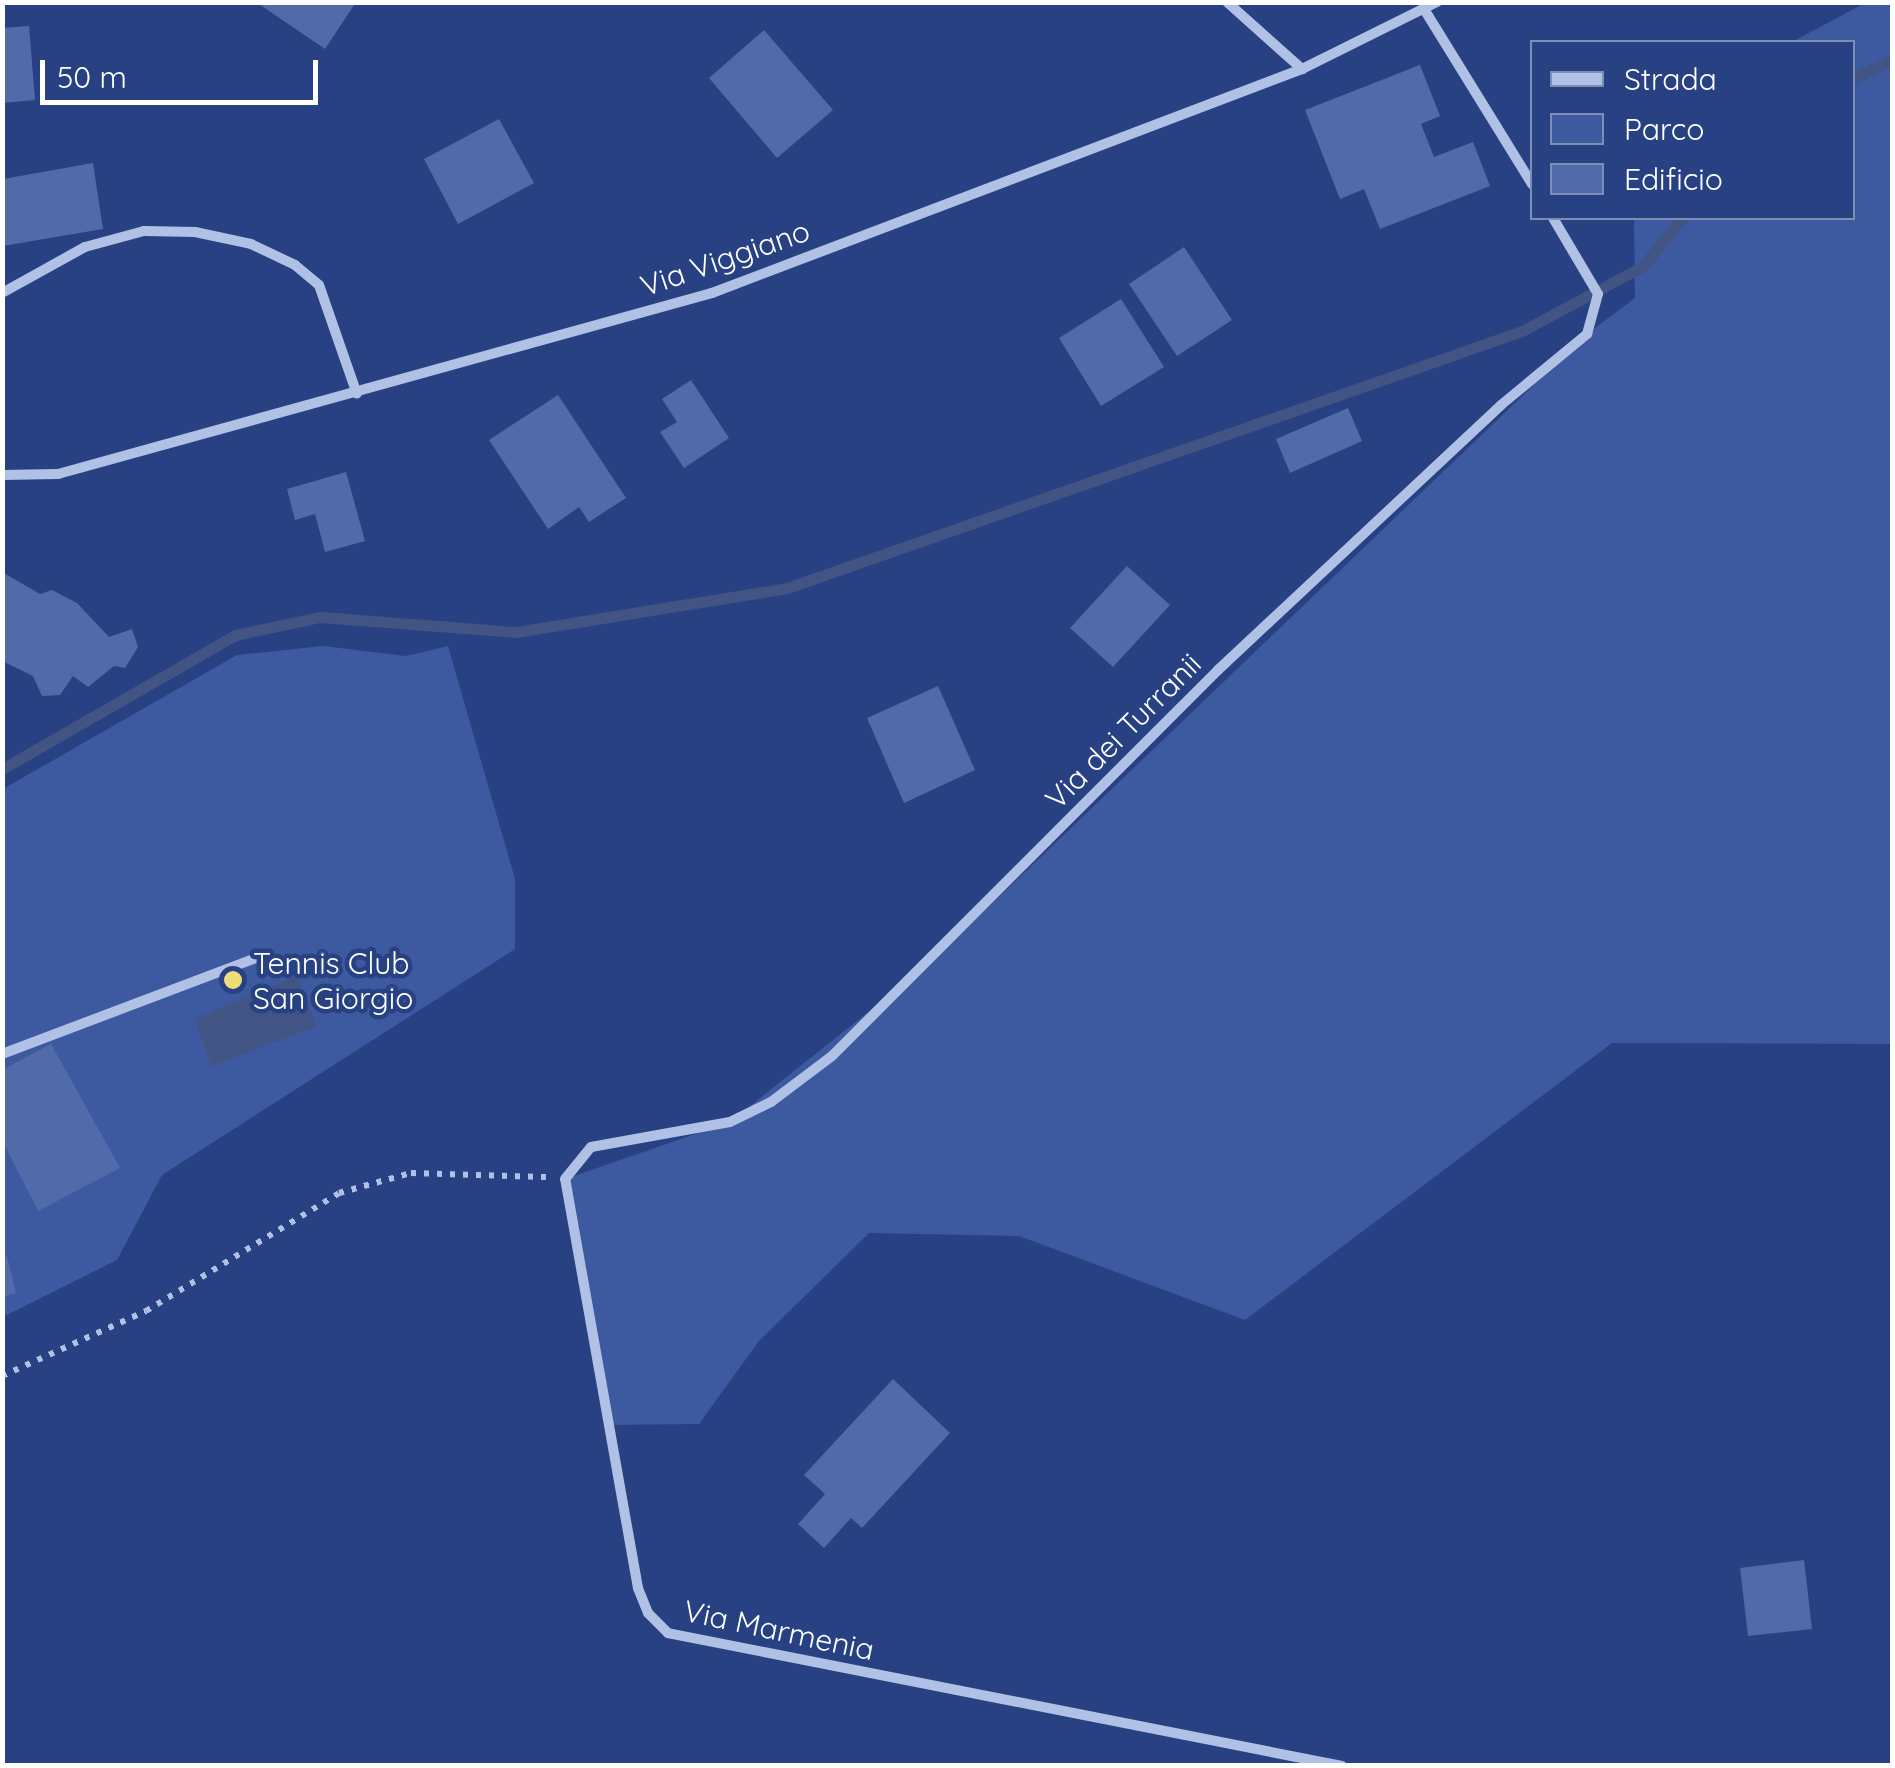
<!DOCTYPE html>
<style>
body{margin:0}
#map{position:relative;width:1895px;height:1768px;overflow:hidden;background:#284182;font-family:Quicksand,sans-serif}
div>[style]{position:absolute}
.green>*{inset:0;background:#3d599f}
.water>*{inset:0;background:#425484}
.stream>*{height:11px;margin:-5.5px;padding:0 5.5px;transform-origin:5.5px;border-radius:5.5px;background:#425484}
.building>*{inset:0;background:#516aaa}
.path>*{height:6px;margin-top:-3px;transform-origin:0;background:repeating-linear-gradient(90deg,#b1c1e6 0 5px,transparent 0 13px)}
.street>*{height:10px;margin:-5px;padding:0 5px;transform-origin:5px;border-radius:5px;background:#b1c1e6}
.dots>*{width:28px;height:28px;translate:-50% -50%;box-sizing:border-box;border:5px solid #284182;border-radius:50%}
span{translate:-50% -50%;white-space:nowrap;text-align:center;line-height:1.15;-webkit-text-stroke:9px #284182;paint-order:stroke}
.street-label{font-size:30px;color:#fff}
.poi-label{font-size:30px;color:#fff}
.left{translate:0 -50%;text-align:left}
.frame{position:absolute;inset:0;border:5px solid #fff;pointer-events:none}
.legend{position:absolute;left:1530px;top:40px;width:325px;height:180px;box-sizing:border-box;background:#284182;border:2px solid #7e8db4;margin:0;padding:12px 18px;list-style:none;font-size:30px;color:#fff}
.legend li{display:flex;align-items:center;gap:20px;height:50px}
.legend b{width:50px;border:2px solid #7e8db4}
.scale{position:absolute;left:40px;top:60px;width:278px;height:45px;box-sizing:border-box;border:5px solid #fff;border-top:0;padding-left:12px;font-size:30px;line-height:35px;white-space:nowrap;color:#fff;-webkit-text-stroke:8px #284182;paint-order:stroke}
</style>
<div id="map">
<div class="green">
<div style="clip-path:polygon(1865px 3px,1892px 3px,1892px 1044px,1612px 1043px,1245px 1320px,1019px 1236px,869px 1233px,759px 1341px,699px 1424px,612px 1425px,565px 1179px,730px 1122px,932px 961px,1587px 334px,1635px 298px,1634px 218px,1852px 218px,1852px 42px,1792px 42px)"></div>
<div style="clip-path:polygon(323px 646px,406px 656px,448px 646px,515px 879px,515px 949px,162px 1175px,117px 1260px,3px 1317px,3px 789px,237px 655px)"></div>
</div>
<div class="water">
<div style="clip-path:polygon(296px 976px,317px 1026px,211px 1066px,195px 1019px)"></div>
</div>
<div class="stream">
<div style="left:1852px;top:79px;width:44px;rotate:-25.4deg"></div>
<div style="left:2px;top:769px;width:269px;rotate:-29.9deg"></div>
<div style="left:235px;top:635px;width:87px;rotate:-12deg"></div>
<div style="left:320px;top:617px;width:197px;rotate:4.4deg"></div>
<div style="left:516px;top:632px;width:275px;rotate:-9.2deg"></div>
<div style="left:787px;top:588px;width:779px;rotate:-19.27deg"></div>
<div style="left:1522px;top:331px;width:137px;rotate:-28.2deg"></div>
<div style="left:1643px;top:266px;width:62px;rotate:-50.9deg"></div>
</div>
<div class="building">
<div style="clip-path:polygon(256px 2px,356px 2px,325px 49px)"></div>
<div style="clip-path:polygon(29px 26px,35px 100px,2px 103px,2px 28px)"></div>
<div style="clip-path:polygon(764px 30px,833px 110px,777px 158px,709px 78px)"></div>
<div style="clip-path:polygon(1420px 65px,1440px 116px,1421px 124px,1434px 157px,1473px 142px,1490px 186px,1380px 229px,1364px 189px,1340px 199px,1305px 110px)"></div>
<div style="clip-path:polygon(499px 119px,534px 183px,458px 224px,424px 159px)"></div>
<div style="clip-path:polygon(93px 163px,103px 229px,3px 246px,3px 179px)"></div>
<div style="clip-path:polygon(1184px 247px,1232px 320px,1177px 356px,1129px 284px)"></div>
<div style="clip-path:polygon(1121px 299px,1164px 367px,1101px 406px,1059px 338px)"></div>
<div style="clip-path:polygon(691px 380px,729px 438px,684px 468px,660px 432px,677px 422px,662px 399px)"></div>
<div style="clip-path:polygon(558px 395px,626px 498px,589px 522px,579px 507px,548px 529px,489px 440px)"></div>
<div style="clip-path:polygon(1348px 408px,1362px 441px,1290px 473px,1276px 439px)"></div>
<div style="clip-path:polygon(346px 472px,365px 541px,325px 552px,315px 514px,295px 520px,287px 489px)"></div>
<div style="clip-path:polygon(1127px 566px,1170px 605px,1113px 667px,1070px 628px)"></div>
<div style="clip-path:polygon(2px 572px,40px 594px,52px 590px,77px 603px,109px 637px,132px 629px,138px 647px,125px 668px,114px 666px,88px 687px,73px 676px,60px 695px,42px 696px,33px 676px,2px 661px)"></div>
<div style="clip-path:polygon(938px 686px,975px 770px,904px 803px,867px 718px)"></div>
<div style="clip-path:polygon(51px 1044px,120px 1168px,38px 1211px,2px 1140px,2px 1070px)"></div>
<div style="clip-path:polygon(7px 1256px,16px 1293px,2px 1297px,2px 1257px)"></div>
<div style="clip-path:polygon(893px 1379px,950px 1433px,862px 1528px,851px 1518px,824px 1548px,798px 1524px,825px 1494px,804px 1475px)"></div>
<div style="clip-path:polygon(1804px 1560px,1812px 1629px,1748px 1636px,1740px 1568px)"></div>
</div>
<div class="path">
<div style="left:2px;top:1376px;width:158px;rotate:-24.3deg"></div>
<div style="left:146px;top:1311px;width:226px;rotate:-31.4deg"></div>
<div style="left:339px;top:1193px;width:75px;rotate:-15.5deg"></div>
<div style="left:411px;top:1173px;width:135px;rotate:1.7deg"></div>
</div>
<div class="street">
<div style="left:1227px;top:2px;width:101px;rotate:41.8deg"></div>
<div style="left:1424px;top:9px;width:206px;rotate:58.3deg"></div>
<div style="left:2px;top:293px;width:95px;rotate:-29deg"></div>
<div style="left:85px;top:247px;width:61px;rotate:-15.2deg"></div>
<div style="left:144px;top:231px;width:51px;rotate:1.1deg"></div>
<div style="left:195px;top:232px;width:57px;rotate:12.1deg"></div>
<div style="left:251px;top:244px;width:49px;rotate:25.5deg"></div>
<div style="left:295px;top:265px;width:31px;rotate:40deg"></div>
<div style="left:319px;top:285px;width:115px;rotate:70.8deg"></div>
<div style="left:2px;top:475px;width:56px;rotate:-1deg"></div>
<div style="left:58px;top:474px;width:679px;rotate:-15.47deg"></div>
<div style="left:712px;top:293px;width:631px;rotate:-20.79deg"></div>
<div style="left:1302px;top:69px;width:151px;rotate:-26.4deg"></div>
<div style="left:2px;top:1054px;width:277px;rotate:-20.7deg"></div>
<div style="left:1342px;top:1766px;width:687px;rotate:-168.84deg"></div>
<div style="left:668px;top:1633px;width:28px;rotate:-135deg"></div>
<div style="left:648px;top:1613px;width:27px;rotate:-112deg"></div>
<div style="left:638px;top:1588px;width:415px;rotate:-100.1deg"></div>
<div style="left:565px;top:1179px;width:41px;rotate:-50.9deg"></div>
<div style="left:591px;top:1147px;width:141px;rotate:-10.2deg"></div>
<div style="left:730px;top:1122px;width:46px;rotate:-26deg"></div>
<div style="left:771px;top:1102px;width:76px;rotate:-37deg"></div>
<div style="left:832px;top:1056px;width:546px;rotate:-45deg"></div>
<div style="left:1218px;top:670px;width:388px;rotate:-43.1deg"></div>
<div style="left:1501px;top:405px;width:112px;rotate:-39.5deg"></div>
<div style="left:1587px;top:334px;width:41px;rotate:-74.6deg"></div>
<div style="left:1598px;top:294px;width:88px;rotate:-120.6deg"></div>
</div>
<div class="dots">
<div style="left:233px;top:980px;background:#edde77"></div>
</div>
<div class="street-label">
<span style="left:725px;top:258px;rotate:-19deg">Via Viggiano</span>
<span style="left:1123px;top:731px;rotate:-45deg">Via dei Turranii</span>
<span style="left:779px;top:1630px;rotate:12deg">Via Marmenia</span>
</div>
<div class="poi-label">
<span class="left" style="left:253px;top:980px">Tennis Club<br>San Giorgio</span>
</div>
<div class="frame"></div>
<ul class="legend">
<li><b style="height:12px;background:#b1c1e6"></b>Strada</li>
<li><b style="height:28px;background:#3d599f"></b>Parco</li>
<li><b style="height:28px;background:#516aaa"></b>Edificio</li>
</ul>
<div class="scale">50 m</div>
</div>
